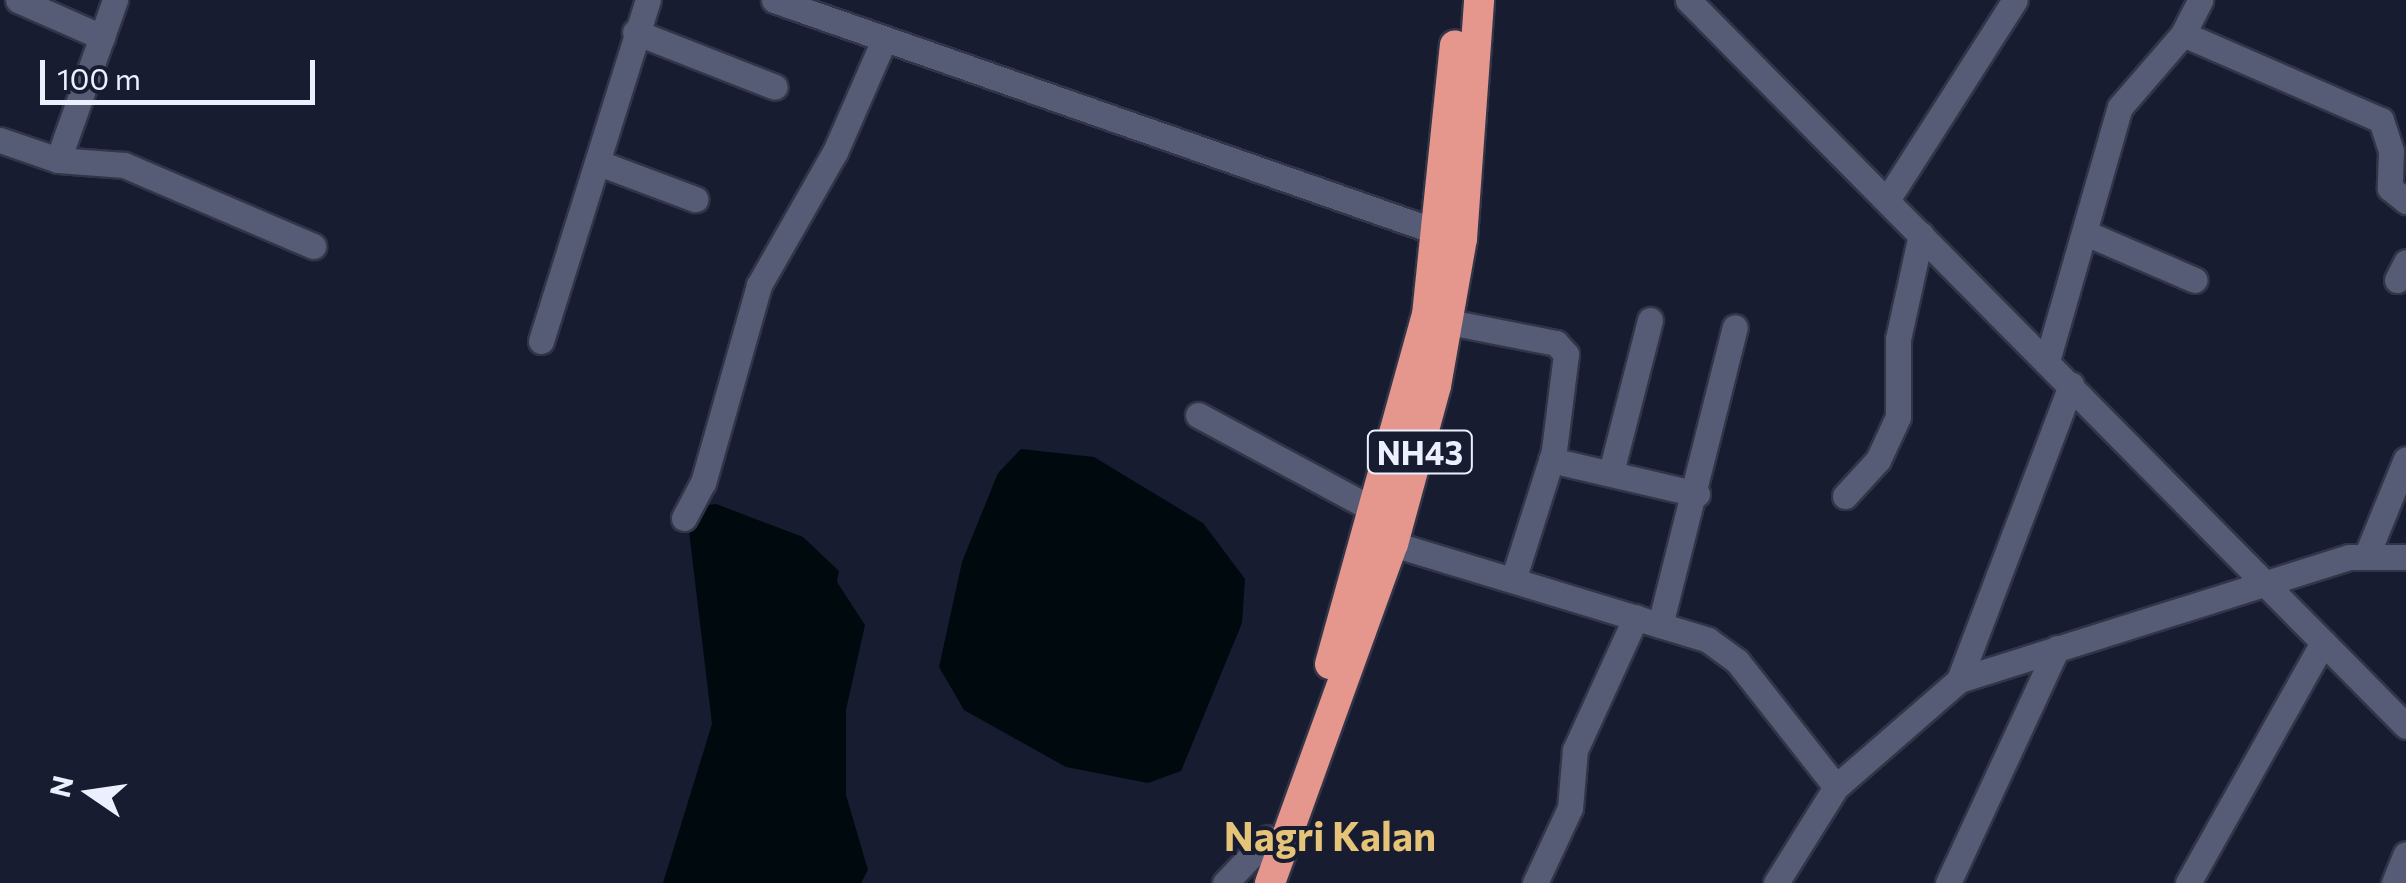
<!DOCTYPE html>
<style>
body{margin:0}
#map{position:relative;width:2406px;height:883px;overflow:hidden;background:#181c31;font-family:Commissioner,sans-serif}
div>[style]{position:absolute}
.water>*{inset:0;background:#00090e}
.roads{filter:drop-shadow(2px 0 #323547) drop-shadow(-2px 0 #323547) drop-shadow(0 2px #323547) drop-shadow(0 -2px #323547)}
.minor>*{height:25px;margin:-12.5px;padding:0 12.5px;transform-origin:12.5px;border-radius:12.5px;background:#565c75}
.highway>*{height:30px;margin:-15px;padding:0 15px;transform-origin:15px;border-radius:15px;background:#e5968d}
span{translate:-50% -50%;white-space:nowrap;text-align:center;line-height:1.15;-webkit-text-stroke:8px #181c31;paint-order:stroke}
.shield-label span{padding:2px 8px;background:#181c31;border:2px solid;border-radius:8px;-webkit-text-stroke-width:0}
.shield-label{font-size:32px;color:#ebeffe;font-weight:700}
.quarter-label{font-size:40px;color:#e5c379;font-weight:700}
.north{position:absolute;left:40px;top:743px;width:100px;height:100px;-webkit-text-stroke:8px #181c31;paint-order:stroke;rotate:283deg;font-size:28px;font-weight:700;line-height:40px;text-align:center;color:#ebeffe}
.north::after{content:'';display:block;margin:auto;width:35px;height:45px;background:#ebeffe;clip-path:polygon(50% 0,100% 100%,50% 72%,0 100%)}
.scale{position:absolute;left:40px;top:60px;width:275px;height:45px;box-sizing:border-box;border:5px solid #ebeffe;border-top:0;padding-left:12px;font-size:30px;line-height:35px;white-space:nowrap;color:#ebeffe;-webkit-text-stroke:8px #181c31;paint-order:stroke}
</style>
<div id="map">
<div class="water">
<div style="clip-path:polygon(1021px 449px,1094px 457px,1203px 523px,1245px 579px,1242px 623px,1181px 771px,1148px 783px,1066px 767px,964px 710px,939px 667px,962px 562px,998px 473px)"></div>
<div style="clip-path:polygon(716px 504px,803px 537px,839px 571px,837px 582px,865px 625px,846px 710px,846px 795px,868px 870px,861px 883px,663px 883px,712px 724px,689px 531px,701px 506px)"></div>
</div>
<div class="roads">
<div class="minor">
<div style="left:18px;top:0;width:92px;rotate:23.8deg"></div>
<div style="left:774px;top:0;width:718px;rotate:19.27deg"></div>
<div style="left:1688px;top:0;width:1021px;rotate:45.32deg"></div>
<div style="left:635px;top:32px;width:150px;rotate:21.4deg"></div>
<div style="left:2183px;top:34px;width:216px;rotate:23.5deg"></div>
<div style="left:2381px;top:120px;width:33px;rotate:72deg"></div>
<div style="left:2391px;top:151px;width:37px;rotate:92deg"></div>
<div style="left:2390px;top:188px;width:21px;rotate:39deg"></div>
<div style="left:0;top:140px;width:61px;rotate:19deg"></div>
<div style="left:58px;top:160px;width:170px;rotate:-70.4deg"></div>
<div style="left:58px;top:160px;width:66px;rotate:4.3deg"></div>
<div style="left:124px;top:165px;width:206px;rotate:23.2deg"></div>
<div style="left:599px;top:163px;width:103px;rotate:20.6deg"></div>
<div style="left:1887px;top:200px;width:237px;rotate:-57.4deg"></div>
<div style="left:2088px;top:234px;width:116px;rotate:23.3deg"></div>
<div style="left:2397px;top:280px;width:20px;rotate:-63deg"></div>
<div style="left:1449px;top:322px;width:109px;rotate:11.1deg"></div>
<div style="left:1556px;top:343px;width:15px;rotate:48deg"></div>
<div style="left:1566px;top:354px;width:98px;rotate:97.1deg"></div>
<div style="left:1554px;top:451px;width:132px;rotate:107.6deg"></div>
<div style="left:541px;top:341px;width:357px;rotate:-72.6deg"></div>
<div style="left:2047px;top:361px;width:264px;rotate:-74deg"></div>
<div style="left:2120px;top:107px;width:96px;rotate:-49.2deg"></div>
<div style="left:2183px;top:34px;width:38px;rotate:-63deg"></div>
<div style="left:1198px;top:415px;width:204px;rotate:28.3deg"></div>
<div style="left:1551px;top:460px;width:150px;rotate:13.1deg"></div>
<div style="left:1611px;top:472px;width:157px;rotate:-75.6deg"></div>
<div style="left:1845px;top:496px;width:49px;rotate:-47.5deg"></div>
<div style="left:1878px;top:460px;width:47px;rotate:-65.1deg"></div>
<div style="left:1898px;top:417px;width:78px;rotate:-90deg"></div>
<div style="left:1898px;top:339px;width:107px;rotate:-77.6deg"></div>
<div style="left:684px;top:518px;width:40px;rotate:-62deg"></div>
<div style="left:703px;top:483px;width:206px;rotate:-74.2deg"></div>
<div style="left:759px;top:285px;width:153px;rotate:-60.3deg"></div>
<div style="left:835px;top:152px;width:122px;rotate:-66.4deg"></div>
<div style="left:1393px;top:544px;width:329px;rotate:16.9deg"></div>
<div style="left:1708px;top:640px;width:36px;rotate:36deg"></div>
<div style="left:1737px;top:661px;width:160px;rotate:51.8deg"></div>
<div style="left:2368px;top:552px;width:100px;rotate:-67.8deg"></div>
<div style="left:1660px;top:625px;width:307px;rotate:-75.9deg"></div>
<div style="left:1959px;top:680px;width:409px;rotate:-17.5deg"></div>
<div style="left:2349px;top:557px;width:57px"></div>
<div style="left:1225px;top:883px;width:62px;rotate:-46.3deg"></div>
<div style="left:1535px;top:883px;width:83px;rotate:-65deg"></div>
<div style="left:1570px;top:808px;width:58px;rotate:-85.1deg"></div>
<div style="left:1575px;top:750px;width:146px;rotate:-65.4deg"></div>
<div style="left:1776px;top:883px;width:113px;rotate:-58deg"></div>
<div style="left:1836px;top:787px;width:163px;rotate:-41deg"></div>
<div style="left:1959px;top:680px;width:316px;rotate:-69.2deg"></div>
<div style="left:1948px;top:883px;width:259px;rotate:-65.1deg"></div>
<div style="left:2188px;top:883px;width:276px;rotate:-60.7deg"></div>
<div style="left:2394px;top:883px;width:31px;rotate:-68deg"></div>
</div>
<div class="highway">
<div style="left:1330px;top:664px;width:362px;rotate:-74.5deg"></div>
<div style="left:1427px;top:315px;width:271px;rotate:-84.1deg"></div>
<div style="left:1270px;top:883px;width:361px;rotate:-70.1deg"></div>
<div style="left:1393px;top:544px;width:164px;rotate:-74.8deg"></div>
<div style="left:1436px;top:386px;width:149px;rotate:-80deg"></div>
<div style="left:1462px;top:239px;width:240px;rotate:-85.9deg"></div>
</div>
</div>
<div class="shield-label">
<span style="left:1420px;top:452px">NH43</span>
</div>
<div class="quarter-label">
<span style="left:1330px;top:835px">Nagri Kalan</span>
</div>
<div class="north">N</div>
<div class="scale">100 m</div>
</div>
